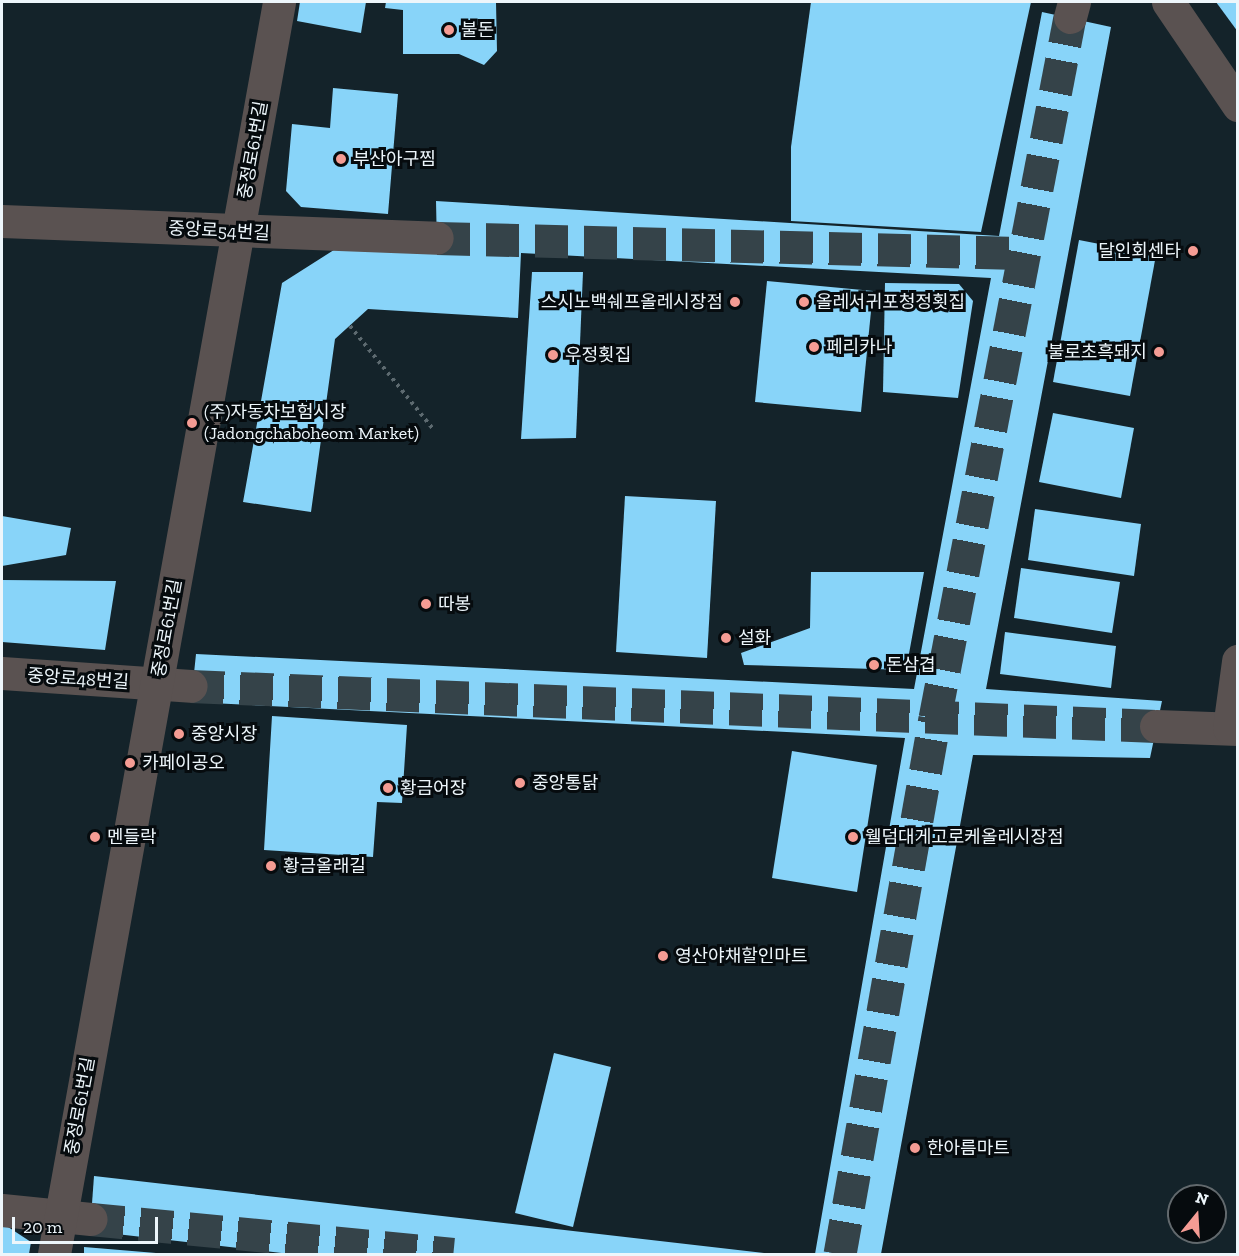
<!DOCTYPE html>
<meta charset="utf-8">
<style>
body{margin:0}
#map{position:relative;width:1239px;height:1256px;overflow:hidden;background:#14232a;font-family:"Zilla Slab","Noto Sans KR",serif}
div>[style]{position:absolute}
.building>*{inset:0;background:#88d4f9}
.street-tunnel>*{height:33px;margin-top:-16.5px;transform-origin:0;background:repeating-linear-gradient(90deg,#354349 0 33px,transparent 0 49px)}
.path>*{height:4px;margin-top:-2px;transform-origin:0;background:repeating-linear-gradient(90deg,#5d6a70 0 3px,transparent 0 7.5px)}
.street>*{height:33px;margin:-16.5px;padding:0 16.5px;transform-origin:16.5px;border-radius:16.5px;background:#5a5251}
.dots>*{width:16px;height:16px;translate:-50% -50%;box-sizing:border-box;border:3px solid #060b0e;border-radius:50%}
span{translate:-50% -50%;white-space:nowrap;text-align:center;line-height:1.15;-webkit-text-stroke:6px #060b0e;paint-order:stroke}
.poi-label{font-size:18px;color:#edf6fb}
.left{translate:0 -50%;text-align:left}
.right{translate:-100% -50%;text-align:right}
.street-label{font-size:18px;color:#edf6fb}
.frame{position:absolute;inset:0;border:3px solid #edf6fb;pointer-events:none}
.north{position:absolute;left:1167px;top:1184px;width:60px;height:60px;box-sizing:border-box;background:#060b0e;border:2px solid #62696d;border-radius:50%;rotate:18deg;font-size:16px;font-weight:700;line-height:24px;text-align:center;color:#edf6fb}
.north::after{content:'';display:block;margin:auto;width:21px;height:27px;background:#f59c94;clip-path:polygon(50% 0,100% 100%,50% 72%,0 100%)}
.scale{position:absolute;left:12px;top:1217px;width:146px;height:27px;box-sizing:border-box;border:3px solid #edf6fb;border-top:0;padding-left:8px;font-size:18px;line-height:21px;white-space:nowrap;color:#edf6fb;-webkit-text-stroke:4px #060b0e;paint-order:stroke}
</style>
<div id="map">
<div class="building">
<div style="clip-path:polygon(300px 2px,366px 2px,361px 33px,297px 21px)"></div>
<div style="clip-path:polygon(386px 2px,496px 2px,497px 51px,484px 65px,459px 54px,403px 54px,403px 10px,385px 8px)"></div>
<div style="clip-path:polygon(811px 2px,1031px 2px,981px 232px,791px 221px,791px 147px)"></div>
<div style="clip-path:polygon(1216px 2px,1238px 2px,1238px 32px)"></div>
<div style="clip-path:polygon(1042px 12px,1111px 27px,986px 689px,1162px 701px,1150px 758px,973px 755px,881px 1254px,815px 1254px,905px 738px,191px 702px,196px 654px,914px 689px,991px 278px,521px 253px,518px 318px,368px 309px,335px 339px,311px 512px,243px 502px,282px 283px,337px 248px,437px 248px,436px 201px,999px 236px)"></div>
<div style="clip-path:polygon(333px 88px,398px 94px,388px 214px,301px 207px,286px 191px,292px 124px,330px 128px)"></div>
<div style="clip-path:polygon(1079px 240px,1156px 255px,1130px 396px,1053px 382px)"></div>
<div style="clip-path:polygon(532px 272px,583px 272px,576px 438px,521px 439px)"></div>
<div style="clip-path:polygon(767px 281px,873px 291px,861px 412px,755px 402px)"></div>
<div style="clip-path:polygon(885px 283px,959px 284px,973px 301px,958px 398px,883px 392px)"></div>
<div style="clip-path:polygon(1053px 413px,1134px 428px,1121px 498px,1039px 482px)"></div>
<div style="clip-path:polygon(625px 496px,716px 501px,707px 658px,616px 652px)"></div>
<div style="clip-path:polygon(1035px 509px,1141px 524px,1134px 576px,1028px 560px)"></div>
<div style="clip-path:polygon(2px 516px,71px 528px,66px 555px,2px 566px)"></div>
<div style="clip-path:polygon(1021px 568px,1120px 582px,1112px 633px,1014px 618px)"></div>
<div style="clip-path:polygon(811px 572px,924px 572px,906px 670px,744px 665px,741px 653px,810px 628px)"></div>
<div style="clip-path:polygon(2px 580px,116px 581px,105px 650px,2px 642px)"></div>
<div style="clip-path:polygon(1005px 632px,1116px 646px,1111px 688px,1000px 674px)"></div>
<div style="clip-path:polygon(272px 716px,407px 725px,402px 803px,377px 802px,373px 857px,264px 850px)"></div>
<div style="clip-path:polygon(792px 751px,877px 765px,857px 892px,772px 878px)"></div>
<div style="clip-path:polygon(554px 1053px,611px 1067px,573px 1227px,515px 1213px)"></div>
<div style="clip-path:polygon(94px 1176px,764px 1253px,764px 1254px,290px 1254px,90px 1231px)"></div>
<div style="clip-path:polygon(2px 1223px,31px 1242px,29px 1254px,2px 1254px)"></div>
<div style="clip-path:polygon(84px 1247px,156px 1253px,156px 1254px,84px 1254px)"></div>
</div>
<div class="street-tunnel">
<div style="left:437px;top:238px;width:584px;rotate:1.47deg"></div>
<div style="left:191px;top:686px;width:966px;rotate:2.37deg"></div>
<div style="left:91px;top:1219px;width:364px;rotate:5.5deg"></div>
<div style="left:840px;top:1254px;width:544px;rotate:-79.95deg"></div>
<div style="left:935px;top:718px;width:714px;rotate:-79.1deg"></div>
</div>
<div class="path">
<div style="left:350px;top:326px;width:132px;rotate:51.1deg"></div>
</div>
<div class="street">
<div style="left:1168px;top:2px;width:125px;rotate:55.8deg"></div>
<div style="left:1070px;top:17px;width:16px;rotate:-75deg"></div>
<div style="left:2px;top:221px;width:435px;rotate:2.2deg"></div>
<div style="left:2px;top:673px;width:189px;rotate:3.9deg"></div>
<div style="left:1156px;top:726px;width:82px;rotate:2.1deg"></div>
<div style="left:1229px;top:728px;width:68px;rotate:-82.3deg"></div>
<div style="left:2px;top:1210px;width:89px;rotate:5.8deg"></div>
<div style="left:54px;top:1254px;width:1272px;rotate:-79.81deg"></div>
</div>
<div class="dots">
<div style="left:449px;top:30px;background:#f59c94"></div>
<div style="left:341px;top:159px;background:#f59c94"></div>
<div style="left:1193px;top:251px;background:#f59c94"></div>
<div style="left:735px;top:302px;background:#f59c94"></div>
<div style="left:804px;top:302px;background:#f59c94"></div>
<div style="left:814px;top:347px;background:#f59c94"></div>
<div style="left:1159px;top:352px;background:#f59c94"></div>
<div style="left:553px;top:355px;background:#f59c94"></div>
<div style="left:192px;top:423px;background:#f59c94"></div>
<div style="left:426px;top:604px;background:#f59c94"></div>
<div style="left:726px;top:638px;background:#f59c94"></div>
<div style="left:874px;top:665px;background:#f59c94"></div>
<div style="left:179px;top:734px;background:#f59c94"></div>
<div style="left:130px;top:763px;background:#f59c94"></div>
<div style="left:520px;top:783px;background:#f59c94"></div>
<div style="left:388px;top:788px;background:#f59c94"></div>
<div style="left:95px;top:837px;background:#f59c94"></div>
<div style="left:853px;top:837px;background:#f59c94"></div>
<div style="left:271px;top:866px;background:#f59c94"></div>
<div style="left:663px;top:956px;background:#f59c94"></div>
<div style="left:915px;top:1148px;background:#f59c94"></div>
</div>
<div class="poi-label">
<span class="left" style="left:461px;top:30px">불돈</span>
<span class="left" style="left:353px;top:159px">부산아구찜</span>
<span class="right" style="left:1181px;top:251px">달인회센타</span>
<span class="right" style="left:723px;top:302px">스시노백쉐프올레시장점</span>
<span class="left" style="left:816px;top:302px">올레서귀포청정횟집</span>
<span class="left" style="left:826px;top:347px">페리카나</span>
<span class="right" style="left:1147px;top:352px">불로초흑돼지</span>
<span class="left" style="left:565px;top:355px">우정횟집</span>
<span class="left" style="left:204px;top:423px">(주)자동차보험시장<br>(Jadongchaboheom Market)</span>
<span class="left" style="left:438px;top:604px">따봉</span>
<span class="left" style="left:738px;top:638px">설화</span>
<span class="left" style="left:886px;top:665px">돈삼겹</span>
<span class="left" style="left:191px;top:734px">중앙시장</span>
<span class="left" style="left:142px;top:763px">카페이공오</span>
<span class="left" style="left:532px;top:783px">중앙통닭</span>
<span class="left" style="left:400px;top:788px">황금어장</span>
<span class="left" style="left:107px;top:837px">멘들락</span>
<span class="left" style="left:865px;top:837px">웰덤대게고로케올레시장점</span>
<span class="left" style="left:283px;top:866px">황금올래길</span>
<span class="left" style="left:675px;top:956px">영산야채할인마트</span>
<span class="left" style="left:927px;top:1148px">한아름마트</span>
</div>
<div class="street-label">
<span style="left:253px;top:150px;rotate:-80deg">중정로61번길</span>
<span style="left:219px;top:231px;rotate:3deg">중앙로54번길</span>
<span style="left:167px;top:628px;rotate:-80deg">중정로61번길</span>
<span style="left:78px;top:679px;rotate:4deg">중앙로48번길</span>
<span style="left:80px;top:1106px;rotate:-80deg">중정로61번길</span>
</div>
<div class="frame"></div>
<div class="north">N</div>
<div class="scale">20 m</div>
</div>
